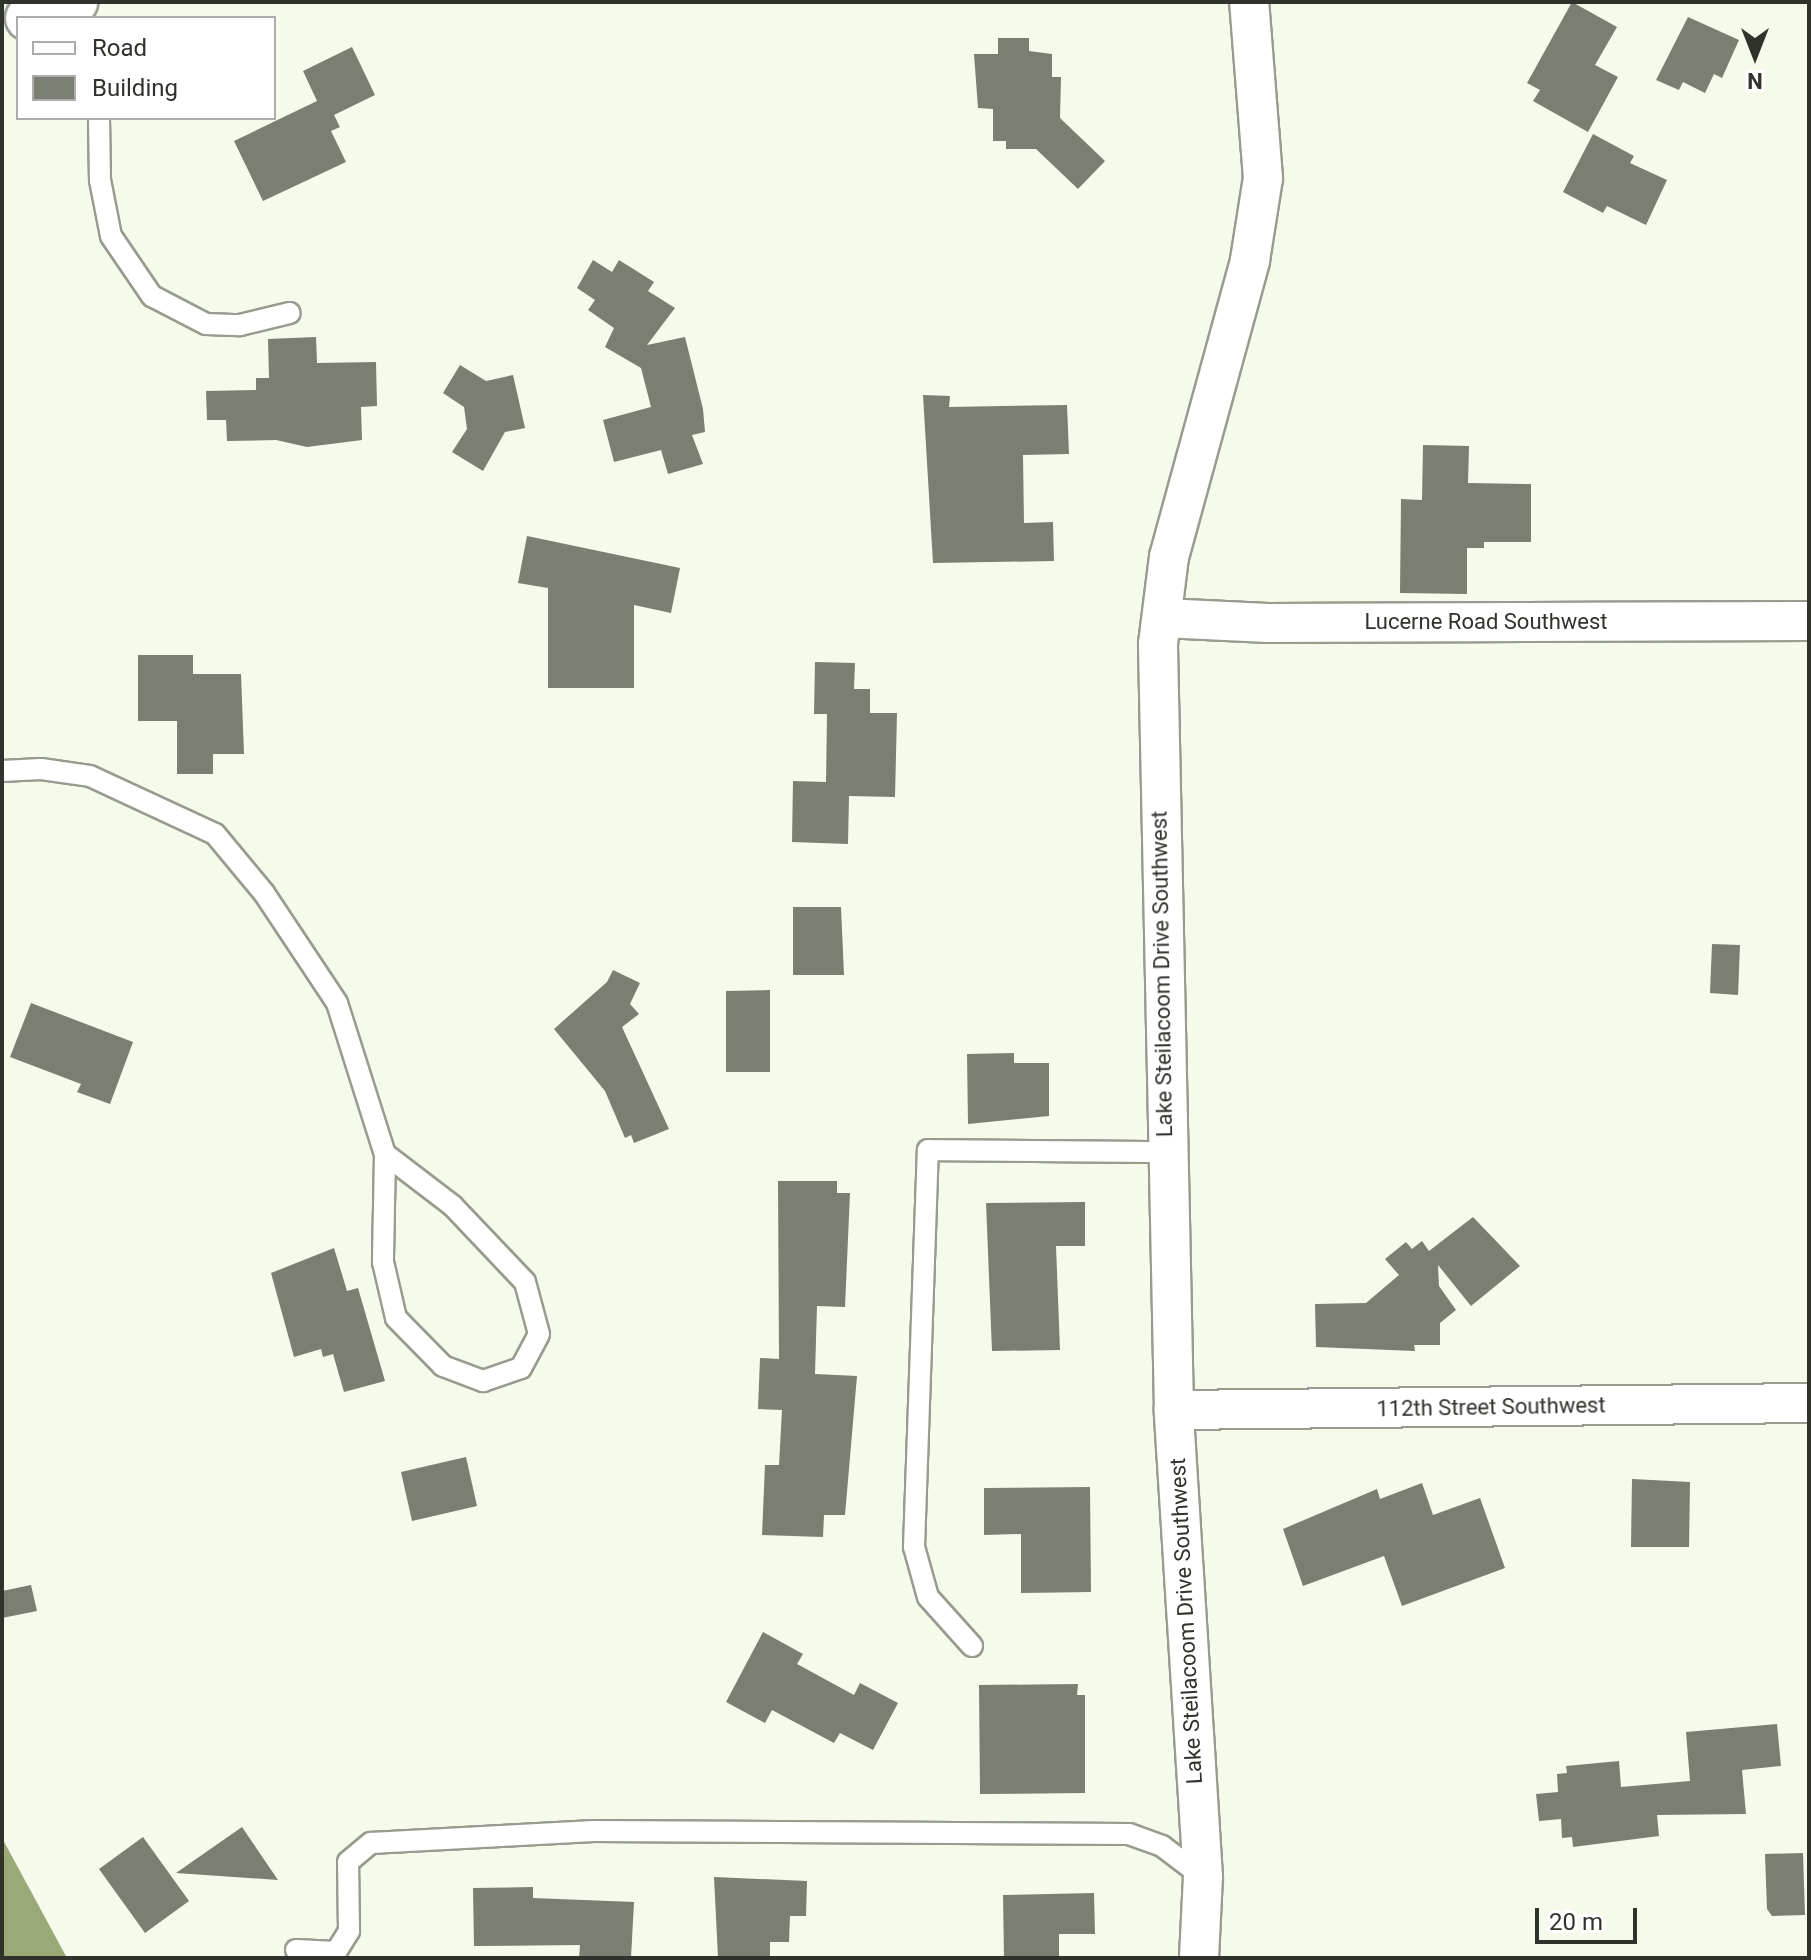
<!DOCTYPE html>
<style>
body{margin:0}
#map{position:relative;width:1811px;height:1960px;overflow:hidden;background:#f5faeb;font-family:Roboto,sans-serif}
div>[style]{position:absolute}
.water>*{inset:0;background:#99a977}
.building>*{inset:0;background:#7a7f71}
.roads{filter:drop-shadow(2px 0 #979c8e) drop-shadow(-2px 0 #979c8e) drop-shadow(0 2px #979c8e) drop-shadow(0 -2px #979c8e)}
.service>*{height:20px;margin:-10px;padding:0 10px;transform-origin:10px;border-radius:10px;background:#fff}
.minor>*{height:38px;margin:-19px;padding:0 19px;transform-origin:19px;border-radius:19px;background:#fff}
.secondary>*{height:44px;margin:-22px;padding:0 22px;transform-origin:22px;border-radius:22px;background:#fff}
span{translate:-50% -50%;white-space:nowrap;text-align:center;line-height:1.15;-webkit-text-stroke:6px #fff;paint-order:stroke}
.street-label{font-size:22px;color:#30322c}
.frame{position:absolute;inset:0;border:4px solid #30322c;pointer-events:none}
.legend{position:absolute;left:16px;top:16px;width:260px;height:104px;box-sizing:border-box;background:#fff;border:2px solid #acadab;margin:0;padding:10px 14px;list-style:none;font-size:24px;color:#30322c}
.legend li{display:flex;align-items:center;gap:16px;height:40px}
.legend b{width:40px;border:2px solid #acadab}
.north{position:absolute;left:1715px;top:16px;width:80px;height:80px;-webkit-text-stroke:6px #fff;paint-order:stroke;rotate:180deg;font-size:22px;font-weight:700;line-height:32px;text-align:center;color:#30322c}
.north::after{content:'';display:block;margin:auto;width:28px;height:36px;background:#30322c;clip-path:polygon(50% 0,100% 100%,50% 72%,0 100%)}
.scale{position:absolute;left:1535px;top:1908px;width:102px;height:36px;box-sizing:border-box;border:4px solid #30322c;border-top:0;padding-left:10px;font-size:24px;line-height:28px;white-space:nowrap;color:#30322c;-webkit-text-stroke:6px #fff;paint-order:stroke}
</style>
<div id="map">
<div class="water">
<div style="clip-path:polygon(2px 1838px,67px 1958px,2px 1958px)"></div>
</div>
<div class="building">
<div style="clip-path:polygon(1572px 2px,1617px 27px,1595px 65px,1618px 77px,1588px 132px,1533px 101px,1540px 90px,1527px 83px)"></div>
<div style="clip-path:polygon(1688px 17px,1739px 40px,1722px 78px,1714px 74px,1705px 93px,1683px 82px,1679px 90px,1656px 80px)"></div>
<div style="clip-path:polygon(998px 38px,1029px 38px,1029px 51px,1052px 54px,1052px 77px,1061px 77px,1060px 118px,1105px 161px,1078px 189px,1036px 149px,1006px 149px,1006px 141px,993px 141px,993px 109px,978px 108px,974px 54px,998px 54px)"></div>
<div style="clip-path:polygon(352px 47px,375px 95px,334px 115px,340px 127px,331px 131px,346px 162px,263px 201px,234px 141px,317px 101px,303px 71px)"></div>
<div style="clip-path:polygon(1593px 134px,1634px 156px,1630px 163px,1667px 180px,1646px 225px,1607px 206px,1603px 213px,1563px 192px)"></div>
<div style="clip-path:polygon(593px 260px,612px 272px,619px 260px,654px 282px,648px 291px,675px 308px,647px 345px,685px 337px,703px 409px,705px 432px,692px 435px,703px 464px,668px 474px,661px 450px,614px 462px,603px 420px,651px 407px,641px 368px,605px 347px,614px 328px,588px 310px,595px 300px,577px 288px)"></div>
<div style="clip-path:polygon(316px 337px,317px 363px,376px 362px,377px 406px,361px 407px,362px 440px,307px 447px,276px 440px,227px 441px,226px 420px,207px 420px,206px 391px,256px 390px,256px 378px,269px 378px,268px 339px)"></div>
<div style="clip-path:polygon(460px 365px,486px 381px,513px 375px,525px 428px,505px 432px,483px 471px,452px 452px,467px 429px,464px 407px,443px 393px)"></div>
<div style="clip-path:polygon(923px 395px,950px 396px,949px 407px,1067px 405px,1069px 454px,1023px 455px,1024px 523px,1053px 522px,1054px 561px,933px 563px)"></div>
<div style="clip-path:polygon(1423px 445px,1469px 446px,1468px 483px,1531px 484px,1531px 542px,1484px 542px,1484px 548px,1467px 548px,1467px 594px,1400px 593px,1401px 499px,1422px 500px)"></div>
<div style="clip-path:polygon(527px 536px,680px 568px,671px 613px,634px 605px,634px 688px,548px 688px,548px 588px,518px 583px)"></div>
<div style="clip-path:polygon(138px 655px,193px 655px,193px 674px,241px 674px,244px 754px,213px 754px,213px 774px,177px 774px,177px 721px,138px 721px)"></div>
<div style="clip-path:polygon(815px 662px,855px 663px,854px 689px,870px 689px,870px 713px,897px 713px,895px 797px,849px 796px,848px 844px,792px 842px,793px 781px,826px 782px,827px 714px,814px 714px)"></div>
<div style="clip-path:polygon(793px 907px,841px 907px,844px 975px,793px 975px)"></div>
<div style="clip-path:polygon(1712px 944px,1740px 945px,1738px 995px,1710px 993px)"></div>
<div style="clip-path:polygon(613px 970px,640px 983px,630px 1004px,639px 1014px,622px 1027px,669px 1129px,634px 1143px,631px 1135px,625px 1138px,605px 1091px,554px 1029px,607px 982px)"></div>
<div style="clip-path:polygon(770px 990px,770px 1072px,726px 1072px,726px 991px)"></div>
<div style="clip-path:polygon(31px 1003px,133px 1042px,110px 1104px,77px 1092px,81px 1084px,10px 1057px)"></div>
<div style="clip-path:polygon(1014px 1053px,1014px 1063px,1049px 1063px,1049px 1116px,968px 1124px,967px 1054px)"></div>
<div style="clip-path:polygon(778px 1181px,837px 1181px,837px 1193px,850px 1193px,845px 1307px,817px 1306px,815px 1374px,857px 1376px,845px 1515px,824px 1515px,823px 1537px,762px 1535px,765px 1465px,779px 1465px,782px 1410px,758px 1409px,760px 1358px,779px 1359px)"></div>
<div style="clip-path:polygon(1085px 1202px,1085px 1246px,1056px 1246px,1060px 1350px,992px 1351px,986px 1203px)"></div>
<div style="clip-path:polygon(1473px 1217px,1520px 1266px,1471px 1306px,1438px 1265px,1439px 1286px,1456px 1310px,1440px 1323px,1440px 1345px,1414px 1345px,1415px 1351px,1316px 1347px,1315px 1304px,1366px 1303px,1399px 1275px,1385px 1259px,1406px 1242px,1412px 1249px,1422px 1241px,1429px 1251px)"></div>
<div style="clip-path:polygon(334px 1248px,347px 1291px,358px 1288px,385px 1381px,344px 1392px,333px 1354px,323px 1357px,321px 1349px,294px 1357px,271px 1273px)"></div>
<div style="clip-path:polygon(466px 1457px,477px 1506px,412px 1521px,401px 1472px)"></div>
<div style="clip-path:polygon(1632px 1479px,1690px 1482px,1689px 1547px,1631px 1547px)"></div>
<div style="clip-path:polygon(1422px 1483px,1433px 1515px,1480px 1498px,1505px 1568px,1402px 1606px,1384px 1556px,1303px 1586px,1283px 1529px,1377px 1489px,1380px 1499px)"></div>
<div style="clip-path:polygon(1090px 1487px,1091px 1592px,1021px 1593px,1021px 1534px,984px 1535px,984px 1488px)"></div>
<div style="clip-path:polygon(31px 1585px,37px 1611px,2px 1618px,2px 1591px)"></div>
<div style="clip-path:polygon(763px 1632px,803px 1654px,797px 1664px,854px 1695px,860px 1683px,898px 1703px,873px 1750px,840px 1733px,834px 1743px,772px 1710px,765px 1723px,726px 1702px)"></div>
<div style="clip-path:polygon(1078px 1684px,1077px 1695px,1085px 1695px,1085px 1793px,980px 1794px,979px 1685px)"></div>
<div style="clip-path:polygon(1777px 1724px,1781px 1766px,1742px 1770px,1746px 1814px,1657px 1815px,1659px 1836px,1573px 1847px,1572px 1837px,1562px 1838px,1561px 1819px,1539px 1821px,1536px 1794px,1558px 1792px,1557px 1774px,1567px 1773px,1566px 1766px,1619px 1761px,1621px 1787px,1690px 1781px,1686px 1732px)"></div>
<div style="clip-path:polygon(242px 1827px,278px 1880px,176px 1873px)"></div>
<div style="clip-path:polygon(143px 1837px,189px 1901px,145px 1933px,99px 1869px)"></div>
<div style="clip-path:polygon(1803px 1853px,1805px 1915px,1772px 1916px,1767px 1909px,1765px 1854px)"></div>
<div style="clip-path:polygon(714px 1877px,807px 1881px,806px 1916px,790px 1916px,789px 1942px,770px 1942px,770px 1958px,718px 1958px)"></div>
<div style="clip-path:polygon(533px 1887px,533px 1898px,634px 1902px,631px 1958px,579px 1958px,580px 1945px,474px 1946px,473px 1888px)"></div>
<div style="clip-path:polygon(1094px 1893px,1095px 1934px,1059px 1934px,1059px 1958px,1004px 1958px,1003px 1895px)"></div>
</div>
<div class="roads">
<div class="service">
<div style="left:99px;top:118px;width:62px;rotate:89.1deg"></div>
<div style="left:100px;top:180px;width:57px;rotate:78.9deg"></div>
<div style="left:111px;top:236px;width:73px;rotate:55.7deg"></div>
<div style="left:152px;top:296px;width:61px;rotate:27.4deg"></div>
<div style="left:206px;top:324px;width:34px;rotate:2deg"></div>
<div style="left:240px;top:325px;width:51px;rotate:-13.5deg"></div>
<div style="left:2px;top:771px;width:39px;rotate:-3deg"></div>
<div style="left:41px;top:769px;width:49px;rotate:8.1deg"></div>
<div style="left:90px;top:776px;width:138px;rotate:24.9deg"></div>
<div style="left:215px;top:834px;width:77px;rotate:50.3deg"></div>
<div style="left:264px;top:893px;width:132px;rotate:56.4deg"></div>
<div style="left:337px;top:1003px;width:158px;rotate:72.4deg"></div>
<div style="left:385px;top:1154px;width:108px;rotate:91.1deg"></div>
<div style="left:383px;top:1262px;width:57px;rotate:76.9deg"></div>
<div style="left:396px;top:1318px;width:67px;rotate:45.6deg"></div>
<div style="left:443px;top:1366px;width:43px;rotate:20.6deg"></div>
<div style="left:483px;top:1381px;width:40px;rotate:-18.9deg"></div>
<div style="left:521px;top:1368px;width:38px;rotate:-62deg"></div>
<div style="left:539px;top:1334px;width:54px;rotate:-105.1deg"></div>
<div style="left:525px;top:1282px;width:105px;rotate:-133.5deg"></div>
<div style="left:453px;top:1206px;width:86px;rotate:-142.6deg"></div>
<div style="left:972px;top:1646px;width:66px;rotate:-131.9deg"></div>
<div style="left:928px;top:1597px;width:52px;rotate:-105.6deg"></div>
<div style="left:914px;top:1547px;width:397px;rotate:-88deg"></div>
<div style="left:928px;top:1150px;width:239px;rotate:0.5deg"></div>
<div style="left:296px;top:1950px;width:40px;rotate:2.9deg"></div>
<div style="left:336px;top:1952px;width:25px;rotate:-58deg"></div>
<div style="left:349px;top:1931px;width:69px;rotate:-90.8deg"></div>
<div style="left:348px;top:1862px;width:30px;rotate:-40deg"></div>
<div style="left:371px;top:1843px;width:223px;rotate:-3.1deg"></div>
<div style="left:594px;top:1831px;width:535px;rotate:0.32deg"></div>
<div style="left:1129px;top:1834px;width:35px;rotate:20deg"></div>
<div style="left:1162px;top:1846px;width:51px;rotate:37.1deg"></div>
</div>
<div class="minor">
<div style="left:1163px;top:618px;width:105px;rotate:2.7deg"></div>
<div style="left:1268px;top:623px;width:541px;rotate:-0.21deg"></div>
<div style="left:1174px;top:1410px;width:635px;rotate:-0.63deg"></div>
<div style="left:1199px;top:1958px;width:81px;rotate:-87.2deg"></div>
<div style="left:1203px;top:1877px;width:468px;rotate:-93.6deg"></div>
<div style="left:1174px;top:1410px;width:766px;rotate:-91.2deg"></div>
<div style="left:1158px;top:644px;width:88px;rotate:-82.8deg"></div>
<div style="left:1169px;top:557px;width:308px;rotate:-74.7deg"></div>
<div style="left:1250px;top:260px;width:83px;rotate:-81deg"></div>
<div style="left:1263px;top:178px;width:177px;rotate:-94.5deg"></div>
</div>
<div class="secondary">
<div style="left:28px;top:18px;width:50px;rotate:-18.8deg"></div>
</div>
</div>
<div class="street-label">
<span style="left:1486px;top:622px">Lucerne Road Southwest</span>
<span style="left:1162px;top:974px;rotate:-91deg">Lake Steilacoom Drive Southwest</span>
<span style="left:1491px;top:1407px;rotate:-1deg">112th Street Southwest</span>
<span style="left:1186px;top:1621px;rotate:-93deg">Lake Steilacoom Drive Southwest</span>
</div>
<div class="frame"></div>
<ul class="legend">
<li><b style="height:10px;background:#fff"></b>Road</li>
<li><b style="height:22px;background:#7a7f71"></b>Building</li>
</ul>
<div class="north">N</div>
<div class="scale">20 m</div>
</div>
